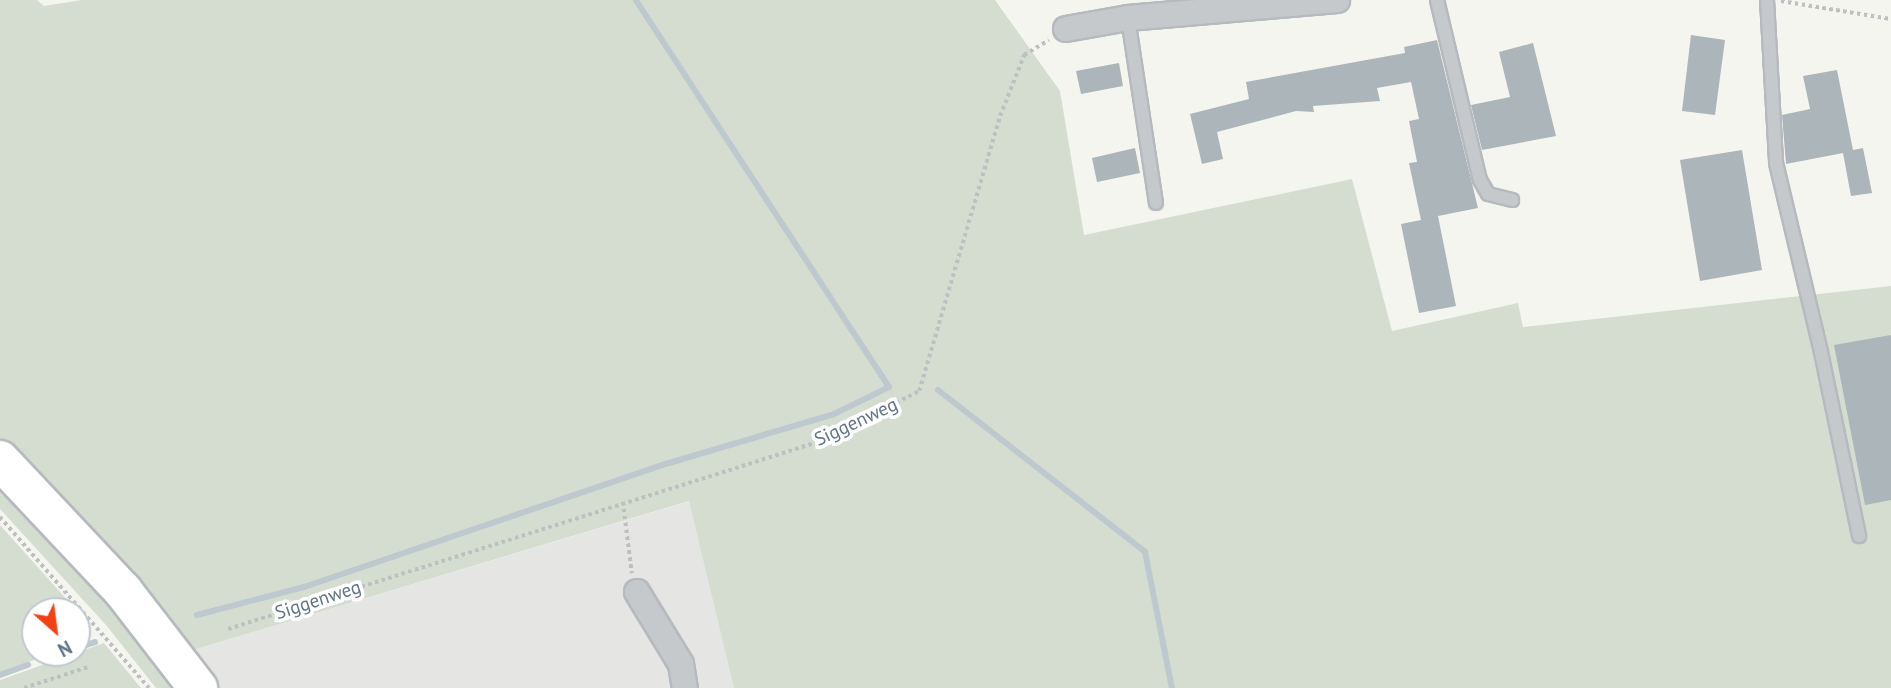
<!DOCTYPE html>
<style>
body{margin:0}
#map{position:relative;width:1891px;height:688px;overflow:hidden;background:#f5f5f0;font-family:"PT Sans",sans-serif}
div>[style]{position:absolute}
.built>*{inset:0;background:#e5e6e4}
.green>*{inset:0;background:#d5ddd1}
.stream>*{height:6px;margin:-3px;padding:0 3px;transform-origin:3px;border-radius:3px;background:#bdc9ce}
.building>*{inset:0;background:#acb5b9}
.path>*{height:3.5px;margin-top:-1.75px;transform-origin:0;background:repeating-linear-gradient(90deg,#bdbfc1 0 3.5px,transparent 0 7px)}
.roads{filter:drop-shadow(2px 0 #b6babe) drop-shadow(-2px 0 #b6babe) drop-shadow(0 2px #b6babe) drop-shadow(0 -2px #b6babe)}
.lane>*{height:12px;margin:-6px;padding:0 6px;transform-origin:6px;border-radius:6px;background:#c6c9cc}
.street>*{height:24px;margin:-12px;padding:0 12px;transform-origin:12px;border-radius:12px;background:#c6c9cc}
.primary>*{height:38px;margin:-19px;padding:0 19px;transform-origin:19px;border-radius:19px;background:#fff}
span{translate:-50% -50%;white-space:nowrap;text-align:center;line-height:1.15;-webkit-text-stroke:7px #fff;paint-order:stroke}
.street-label{font-size:19px;color:#617584}
.north{position:absolute;left:21px;top:597px;width:70px;height:70px;box-sizing:border-box;background:#fff;border:2px solid #c0c8ce;border-radius:50%;rotate:152deg;font-size:19px;font-weight:700;line-height:28px;text-align:center;color:#617584}
.north::after{content:'';display:block;margin:auto;width:24px;height:32px;background:#f44111;clip-path:polygon(50% 0,100% 100%,50% 72%,0 100%)}
</style>
<div id="map">
<div class="built">
<div style="clip-path:polygon(690px 501px,734px 688px,219px 688px,193px 650px)"></div>
</div>
<div class="green">
<div style="clip-path:polygon(0 0,37px 0,44px 6px,82px 0,995px 0,1060px 91px,1084px 235px,1352px 179px,1392px 331px,1518px 303px,1523px 327px,1891px 286px,1891px 688px,734px 688px,689px 501px,193px 650px,30px 466px,0 440px)"></div>
<div style="clip-path:polygon(0 486px,120px 615px,177px 688px,156px 688px,106px 625px,0 509px)"></div>
<div style="clip-path:polygon(0 525px,77px 611px,35px 611px,35px 653px,54px 653px,0 672px)"></div>
<div style="clip-path:polygon(104px 643px,141px 688px,0 688px,0 680px)"></div>
</div>
<div class="stream">
<div style="left:938px;top:390px;width:263px;rotate:38deg"></div>
<div style="left:1145px;top:552px;width:139px;rotate:78.8deg"></div>
<div style="left:197px;top:615px;width:111px;rotate:-14.7deg"></div>
<div style="left:304px;top:587px;width:385px;rotate:-18.8deg"></div>
<div style="left:669px;top:463px;width:172px;rotate:-16.5deg"></div>
<div style="left:834px;top:414px;width:61px;rotate:-26.1deg"></div>
<div style="left:889px;top:387px;width:462px;rotate:-123.2deg"></div>
<div style="left:77px;top:648px;width:19px;rotate:-18deg"></div>
<div style="left:53px;top:656px;width:9px;rotate:-18deg"></div>
<div style="left:0;top:675px;width:30px;rotate:-20deg"></div>
</div>
<div class="building">
<div style="clip-path:polygon(1691px 35px,1725px 40px,1715px 115px,1682px 111px)"></div>
<div style="clip-path:polygon(1437px 40px,1478px 208px,1438px 216px,1456px 306px,1419px 313px,1401px 224px,1421px 220px,1409px 163px,1417px 162px,1409px 121px,1419px 119px,1411px 82px,1377px 88px,1380px 101px,1313px 106px,1314px 112px,1296px 111px,1217px 132px,1223px 159px,1202px 164px,1190px 114px,1249px 99px,1246px 82px,1405px 53px,1404px 47px)"></div>
<div style="clip-path:polygon(1533px 43px,1556px 136px,1482px 150px,1471px 105px,1510px 97px,1499px 52px)"></div>
<div style="clip-path:polygon(1119px 63px,1123px 86px,1081px 94px,1076px 71px)"></div>
<div style="clip-path:polygon(1837px 70px,1853px 150px,1863px 148px,1872px 193px,1851px 196px,1843px 153px,1786px 164px,1782px 115px,1810px 109px,1803px 76px)"></div>
<div style="clip-path:polygon(1135px 148px,1140px 173px,1097px 182px,1092px 158px)"></div>
<div style="clip-path:polygon(1742px 150px,1762px 270px,1700px 281px,1680px 160px)"></div>
<div style="clip-path:polygon(1891px 335px,1891px 500px,1865px 505px,1834px 345px)"></div>
</div>
<div class="path">
<div style="left:1781px;top:1px;width:111px;rotate:9.3deg"></div>
<div style="left:623px;top:502px;width:72px;rotate:82.8deg"></div>
<div style="left:0;top:517px;width:227px;rotate:48.9deg"></div>
<div style="left:228px;top:629px;width:622px;rotate:-17.59deg"></div>
<div style="left:821px;top:441px;width:110px;rotate:-27deg"></div>
<div style="left:919px;top:391px;width:287px;rotate:-73.6deg"></div>
<div style="left:1000px;top:116px;width:66px;rotate:-68.5deg"></div>
<div style="left:1024px;top:55px;width:29px;rotate:-31deg"></div>
<div style="left:24px;top:688px;width:67px;rotate:-18.2deg"></div>
</div>
<div class="roads">
<div class="lane">
<div style="left:1437px;top:0;width:185px;rotate:76.6deg"></div>
<div style="left:1480px;top:180px;width:16px;rotate:60deg"></div>
<div style="left:1488px;top:194px;width:25px;rotate:14deg"></div>
<div style="left:1767px;top:0;width:163px;rotate:86.8deg"></div>
<div style="left:1776px;top:163px;width:194px;rotate:76.6deg"></div>
<div style="left:1821px;top:352px;width:188px;rotate:78.3deg"></div>
<div style="left:1128px;top:18px;width:187px;rotate:81.4deg"></div>
</div>
<div class="street">
<div style="left:1066px;top:29px;width:63px;rotate:-10.1deg"></div>
<div style="left:1128px;top:18px;width:210px;rotate:-4.9deg"></div>
<div style="left:637px;top:592px;width:84px;rotate:58.6deg"></div>
<div style="left:681px;top:664px;width:24px;rotate:81deg"></div>
</div>
<div class="primary">
<div style="left:0;top:460px;width:180px;rotate:46.8deg"></div>
<div style="left:123px;top:591px;width:123px;rotate:52.3deg"></div>
</div>
</div>
<div class="street-label">
<span style="left:856px;top:422px;rotate:-25deg">Siggenweg</span>
<span style="left:318px;top:600px;rotate:-18deg">Siggenweg</span>
</div>
<div class="north">N</div>
</div>
